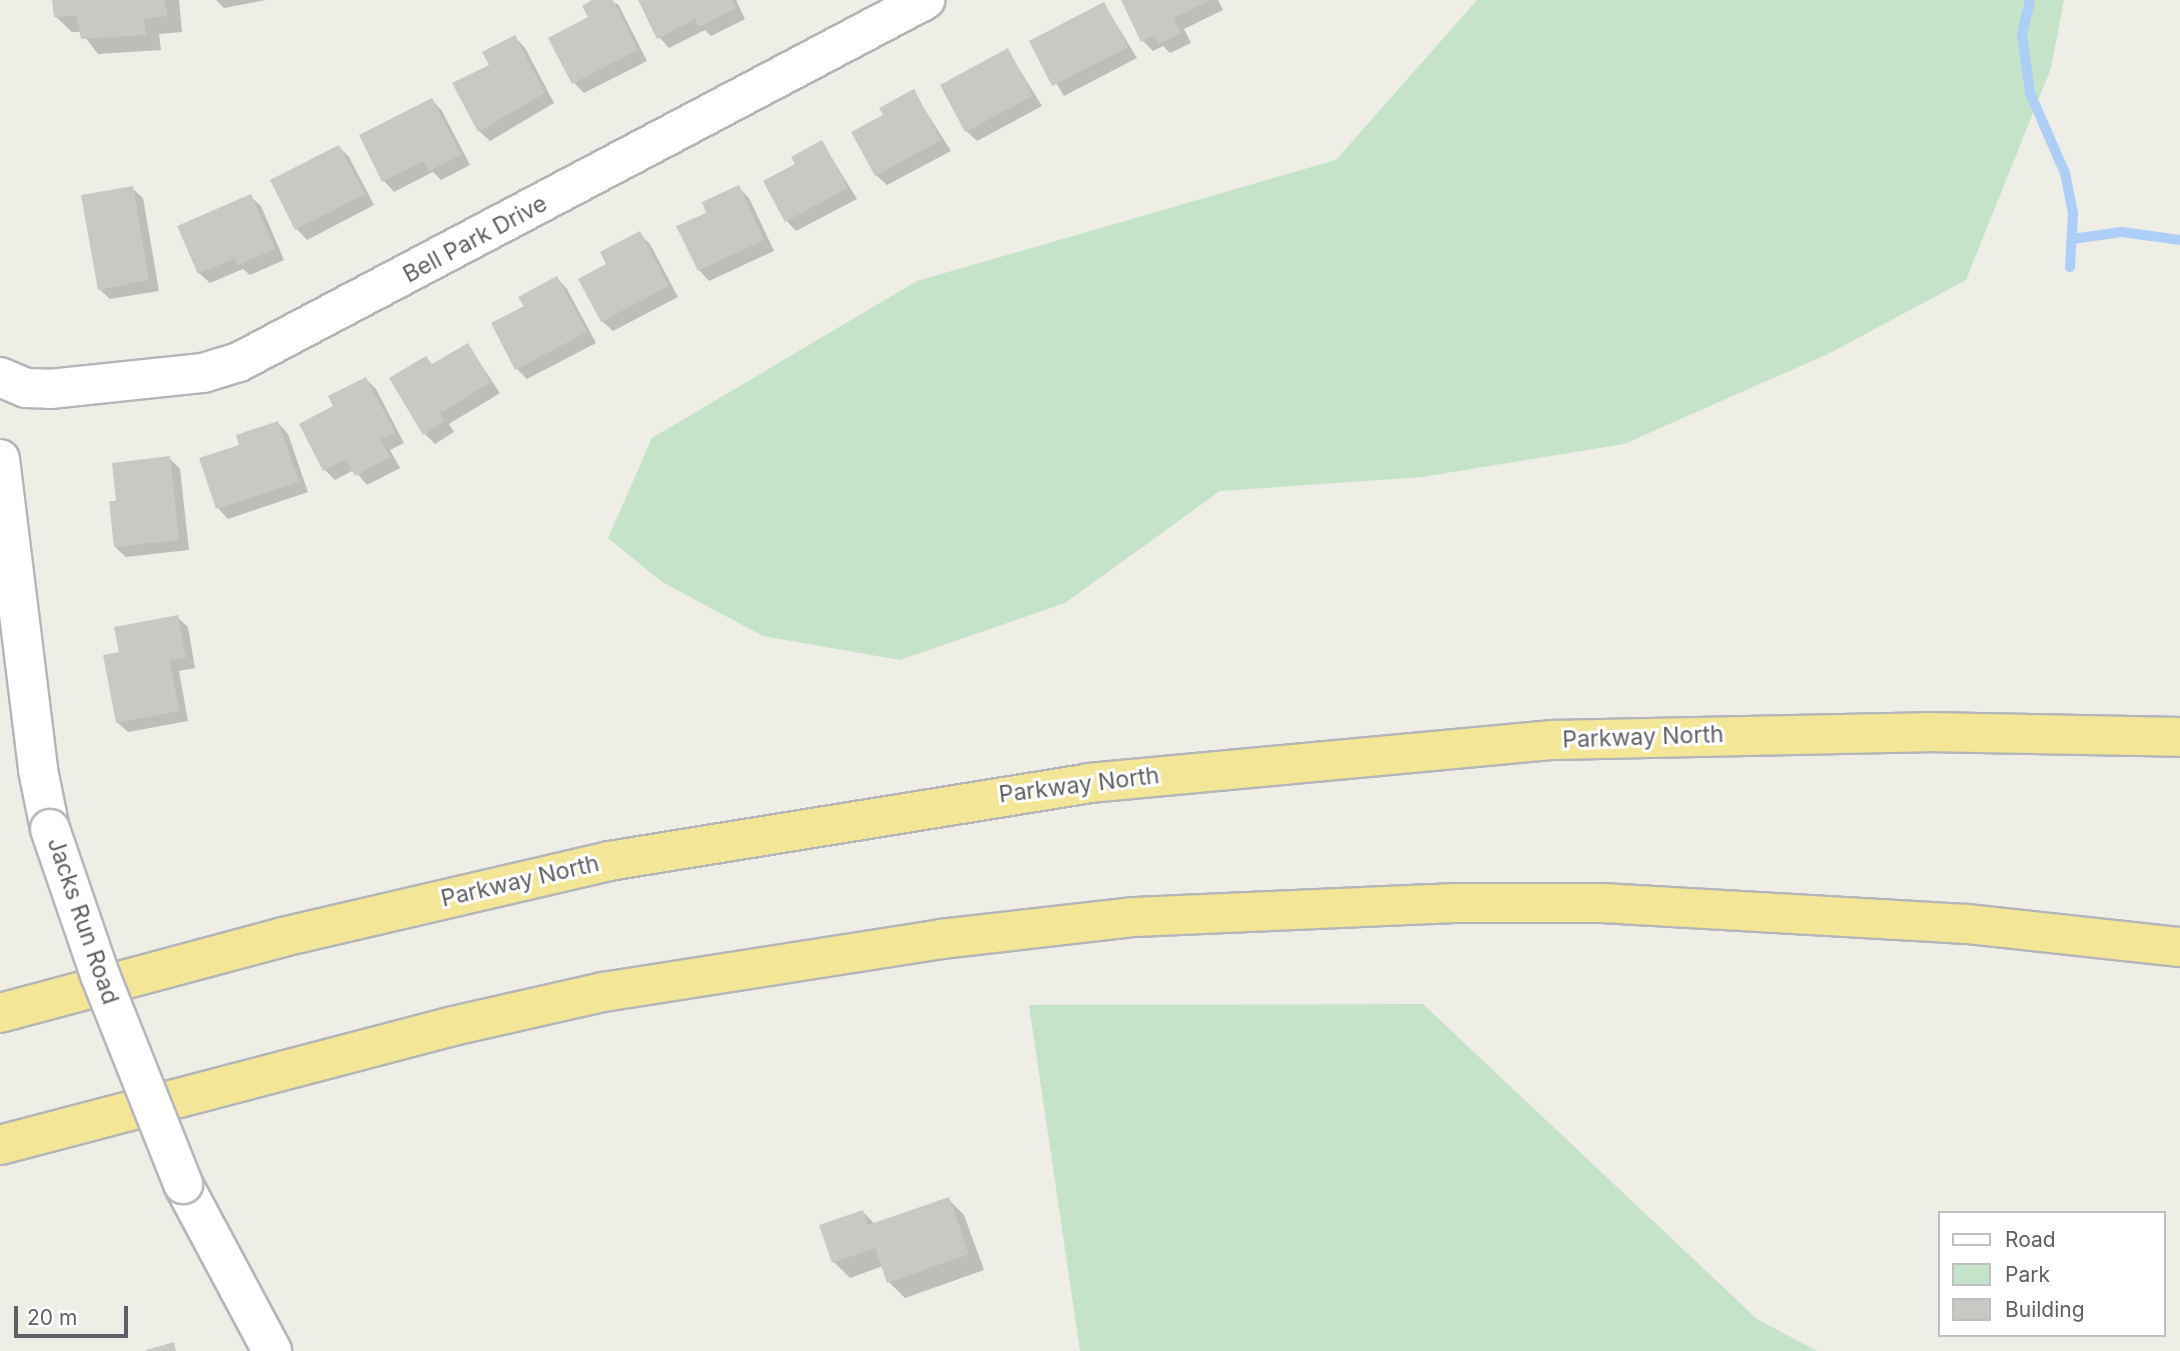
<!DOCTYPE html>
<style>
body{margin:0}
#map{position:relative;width:2180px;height:1351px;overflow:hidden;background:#eeede6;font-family:Inter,sans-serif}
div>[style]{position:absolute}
.green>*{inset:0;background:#c4e3c8}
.shadow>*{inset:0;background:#0003}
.stream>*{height:10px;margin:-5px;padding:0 5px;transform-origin:5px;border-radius:5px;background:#adcef7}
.building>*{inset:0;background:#cac8c2}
.roads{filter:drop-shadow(2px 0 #b3b5b9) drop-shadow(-2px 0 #b3b5b9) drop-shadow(0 2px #b3b5b9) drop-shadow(0 -2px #b3b5b9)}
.street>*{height:38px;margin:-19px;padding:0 19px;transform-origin:19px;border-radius:19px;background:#fff}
.secondary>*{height:38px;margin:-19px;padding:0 19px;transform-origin:19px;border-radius:19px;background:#fff}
.highway>*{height:38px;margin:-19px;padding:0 19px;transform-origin:19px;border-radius:19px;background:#f3e797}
.bridges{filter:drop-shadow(2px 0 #b4b7bb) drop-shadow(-2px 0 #b4b7bb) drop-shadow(0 2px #b4b7bb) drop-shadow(0 -2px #b4b7bb)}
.secondary-bridge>*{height:38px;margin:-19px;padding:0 19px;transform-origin:19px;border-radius:19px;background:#fff}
span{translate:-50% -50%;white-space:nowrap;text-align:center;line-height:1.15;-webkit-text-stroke:6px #fff;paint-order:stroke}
.street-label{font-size:23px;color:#5d6064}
.legend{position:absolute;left:1938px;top:1211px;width:228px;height:126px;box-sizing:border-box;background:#fff;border:2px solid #bebfc1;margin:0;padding:9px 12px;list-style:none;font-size:21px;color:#5d6064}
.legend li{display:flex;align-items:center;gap:14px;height:35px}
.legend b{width:35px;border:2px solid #bebfc1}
.scale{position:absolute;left:14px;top:1306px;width:114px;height:32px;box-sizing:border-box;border:4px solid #5d6064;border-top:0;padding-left:9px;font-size:21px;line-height:24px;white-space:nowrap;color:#5d6064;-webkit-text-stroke:5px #fff;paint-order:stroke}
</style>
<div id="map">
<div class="green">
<div style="clip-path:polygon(1477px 0,2064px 0,2051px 68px,1966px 280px,1830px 353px,1624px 444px,1422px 477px,1220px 491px,1065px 603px,900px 660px,763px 636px,662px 582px,608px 538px,652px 438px,917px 281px,1336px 160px)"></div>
<div style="clip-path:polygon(1423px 1004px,1757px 1319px,1817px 1351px,1080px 1351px,1029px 1005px)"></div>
</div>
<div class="shadow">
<div style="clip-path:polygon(54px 0,179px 0,182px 32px,159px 34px,161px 50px,98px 54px,81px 32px,72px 32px,56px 17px)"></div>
<div style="clip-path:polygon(216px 0,266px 0,224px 8px)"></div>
<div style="clip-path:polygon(596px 0,618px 4px,647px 61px,584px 93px,574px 83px)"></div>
<div style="clip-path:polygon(640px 0,736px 0,745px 19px,711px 36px,705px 30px,669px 48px,659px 37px)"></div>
<div style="clip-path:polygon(1123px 0,1218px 0,1223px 10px,1184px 29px,1191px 43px,1170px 53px,1163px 46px,1153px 51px,1143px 41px)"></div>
<div style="clip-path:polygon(1104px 4px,1137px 58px,1064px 96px,1031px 42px)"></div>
<div style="clip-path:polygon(515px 37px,525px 48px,554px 103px,490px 141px,479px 131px,491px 66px)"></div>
<div style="clip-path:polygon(1008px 51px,1042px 106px,977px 141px,966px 131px)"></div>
<div style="clip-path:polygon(913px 91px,951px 151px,887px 185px,876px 175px,885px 116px)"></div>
<div style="clip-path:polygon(432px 100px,442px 111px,470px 165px,441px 180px,433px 172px,394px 192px,384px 181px,361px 136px)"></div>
<div style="clip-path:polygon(822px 142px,857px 199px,796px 231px,786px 220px,797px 165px)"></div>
<div style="clip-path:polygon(339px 147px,349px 157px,374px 205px,307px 240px,297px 229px,272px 181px)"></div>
<div style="clip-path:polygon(738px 187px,749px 198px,774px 251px,709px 281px,699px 270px,708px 214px)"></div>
<div style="clip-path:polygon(132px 188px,143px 198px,159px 291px,110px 299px,99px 289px)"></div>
<div style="clip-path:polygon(250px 196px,261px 206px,284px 260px,250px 275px,243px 269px,210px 283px,199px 273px)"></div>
<div style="clip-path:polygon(639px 233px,650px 244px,678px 297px,613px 331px,602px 321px,609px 265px)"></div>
<div style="clip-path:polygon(557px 278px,567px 289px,596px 343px,527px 379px,517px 369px,526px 307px)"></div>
<div style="clip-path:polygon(468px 345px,500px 393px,449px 424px,454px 432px,435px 444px,425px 434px,433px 365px)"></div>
<div style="clip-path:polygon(366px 379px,376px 389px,404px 443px,390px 450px,400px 468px,367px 485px,354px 470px,335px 480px,325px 470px)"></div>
<div style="clip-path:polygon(278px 423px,288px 434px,308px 492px,228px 519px,218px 508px,202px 459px,242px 446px)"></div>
<div style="clip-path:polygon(169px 458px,180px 469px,189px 550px,126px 557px,115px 547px,118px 502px)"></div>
<div style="clip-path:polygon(177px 617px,188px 627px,195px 668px,179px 671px,188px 721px,128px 732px,117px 722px,121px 654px)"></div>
<div style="clip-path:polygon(948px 1199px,964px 1215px,984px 1270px,905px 1298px,889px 1282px,883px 1266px,850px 1278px,834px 1262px,863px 1212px,875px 1224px)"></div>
</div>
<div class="stream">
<div style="left:2030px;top:0;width:36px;rotate:103deg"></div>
<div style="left:2022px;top:35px;width:59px;rotate:82.1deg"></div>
<div style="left:2030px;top:93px;width:87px;rotate:66.4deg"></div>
<div style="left:2065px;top:173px;width:41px;rotate:78.7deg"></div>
<div style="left:2073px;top:213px;width:54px;rotate:93.2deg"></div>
<div style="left:2072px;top:239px;width:50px;rotate:-8deg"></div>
<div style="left:2122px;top:232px;width:59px;rotate:7.9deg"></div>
</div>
<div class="building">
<div style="clip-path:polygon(52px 0,165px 0,167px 16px,144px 19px,146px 35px,81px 39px,76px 16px,54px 17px)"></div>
<div style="clip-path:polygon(592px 0,613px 0,638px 50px,572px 84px,548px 38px,588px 17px,582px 6px)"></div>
<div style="clip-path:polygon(638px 0,732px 0,736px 8px,699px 27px,695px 19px,657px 39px)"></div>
<div style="clip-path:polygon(1121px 0,1211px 0,1174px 18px,1181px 33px,1158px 44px,1154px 35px,1141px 42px)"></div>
<div style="clip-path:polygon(1104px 2px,1128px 47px,1052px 86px,1029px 41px)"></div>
<div style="clip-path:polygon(515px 35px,545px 93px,478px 132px,452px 83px,489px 65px,482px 52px)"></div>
<div style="clip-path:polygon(1008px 48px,1033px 96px,965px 132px,940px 85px)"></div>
<div style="clip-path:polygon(914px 89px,941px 140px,875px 176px,851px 132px,883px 115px,879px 108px)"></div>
<div style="clip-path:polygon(432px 98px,461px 155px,429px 171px,424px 161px,382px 182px,359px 135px)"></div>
<div style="clip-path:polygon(822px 140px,848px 188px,785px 222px,763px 181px,795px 164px,791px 157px)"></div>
<div style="clip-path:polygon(339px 145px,365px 194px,295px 230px,270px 180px)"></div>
<div style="clip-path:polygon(739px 185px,764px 240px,698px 271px,676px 226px,706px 213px,702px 202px)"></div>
<div style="clip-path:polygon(133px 186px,149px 280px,98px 290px,81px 195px)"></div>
<div style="clip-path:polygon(251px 194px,275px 249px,238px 265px,235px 258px,198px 274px,177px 226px)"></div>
<div style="clip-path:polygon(640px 231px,669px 286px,601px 322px,578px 279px,606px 264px,600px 252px)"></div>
<div style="clip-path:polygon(557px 276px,587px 332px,515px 370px,491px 323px,524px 306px,518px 297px)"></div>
<div style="clip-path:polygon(468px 343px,491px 382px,440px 413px,445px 421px,423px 435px,389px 378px,426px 356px,432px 364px)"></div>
<div style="clip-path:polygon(366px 377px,395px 433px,381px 439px,390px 457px,355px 476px,346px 459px,323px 471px,299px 424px,333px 406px,328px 396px)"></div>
<div style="clip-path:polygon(278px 421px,299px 482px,216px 509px,199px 458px,239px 445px,236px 435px)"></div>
<div style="clip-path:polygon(170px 456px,179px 540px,114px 547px,109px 501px,116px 501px,112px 463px)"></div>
<div style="clip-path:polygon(178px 615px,186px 658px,170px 661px,179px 711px,116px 723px,103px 655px,119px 652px,114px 627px)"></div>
<div style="clip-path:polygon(949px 1197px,969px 1254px,887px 1283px,875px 1248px,832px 1263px,819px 1225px,863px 1210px,868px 1225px)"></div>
<div style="clip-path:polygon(174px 1342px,176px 1351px,146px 1351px,146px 1350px)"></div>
</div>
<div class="roads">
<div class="street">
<div style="left:0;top:377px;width:28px;rotate:23deg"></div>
<div style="left:26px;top:388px;width:24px;rotate:2deg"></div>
<div style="left:50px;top:389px;width:154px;rotate:-6deg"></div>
<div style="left:203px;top:373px;width:38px;rotate:-17deg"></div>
<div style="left:239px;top:362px;width:776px;rotate:-27.82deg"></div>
</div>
<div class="secondary">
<div style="left:0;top:459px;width:313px;rotate:83deg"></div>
<div style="left:38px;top:770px;width:60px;rotate:78.5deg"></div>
<div style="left:183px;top:1184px;width:189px;rotate:61.9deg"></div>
</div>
<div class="highway">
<div style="left:0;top:1013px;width:293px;rotate:-15deg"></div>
<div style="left:283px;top:937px;width:335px;rotate:-13.1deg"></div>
<div style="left:609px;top:861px;width:486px;rotate:-9.2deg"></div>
<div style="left:1089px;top:783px;width:466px;rotate:-5.3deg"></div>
<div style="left:1553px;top:740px;width:373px;rotate:-1.2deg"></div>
<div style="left:1926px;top:732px;width:254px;rotate:1.1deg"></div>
<div style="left:0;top:1145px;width:468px;rotate:-14.7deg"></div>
<div style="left:453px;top:1026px;width:154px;rotate:-12.8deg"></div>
<div style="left:603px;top:992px;width:342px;rotate:-8.9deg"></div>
<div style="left:941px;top:939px;width:195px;rotate:-6.5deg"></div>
<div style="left:1135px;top:917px;width:320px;rotate:-2.5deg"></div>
<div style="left:1455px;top:903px;width:147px"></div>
<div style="left:1602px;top:903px;width:366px;rotate:3.3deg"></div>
<div style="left:1967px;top:924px;width:214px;rotate:6.2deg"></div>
</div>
</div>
<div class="bridges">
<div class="secondary-bridge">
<div style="left:50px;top:829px;width:154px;rotate:71.1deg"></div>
<div style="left:100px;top:975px;width:225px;rotate:68.3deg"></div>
</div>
</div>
<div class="street-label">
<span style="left:475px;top:239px;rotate:-28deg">Bell Park Drive</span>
<span style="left:1643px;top:737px;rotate:-2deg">Parkway North</span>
<span style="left:1079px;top:785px;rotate:-7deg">Parkway North</span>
<span style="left:520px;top:881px;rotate:-13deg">Parkway North</span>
<span style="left:83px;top:921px;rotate:71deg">Jacks Run Road</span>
</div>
<ul class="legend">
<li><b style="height:9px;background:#fff"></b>Road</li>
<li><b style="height:19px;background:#c4e3c8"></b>Park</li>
<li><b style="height:19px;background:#cac8c2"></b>Building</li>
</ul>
<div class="scale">20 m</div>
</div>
